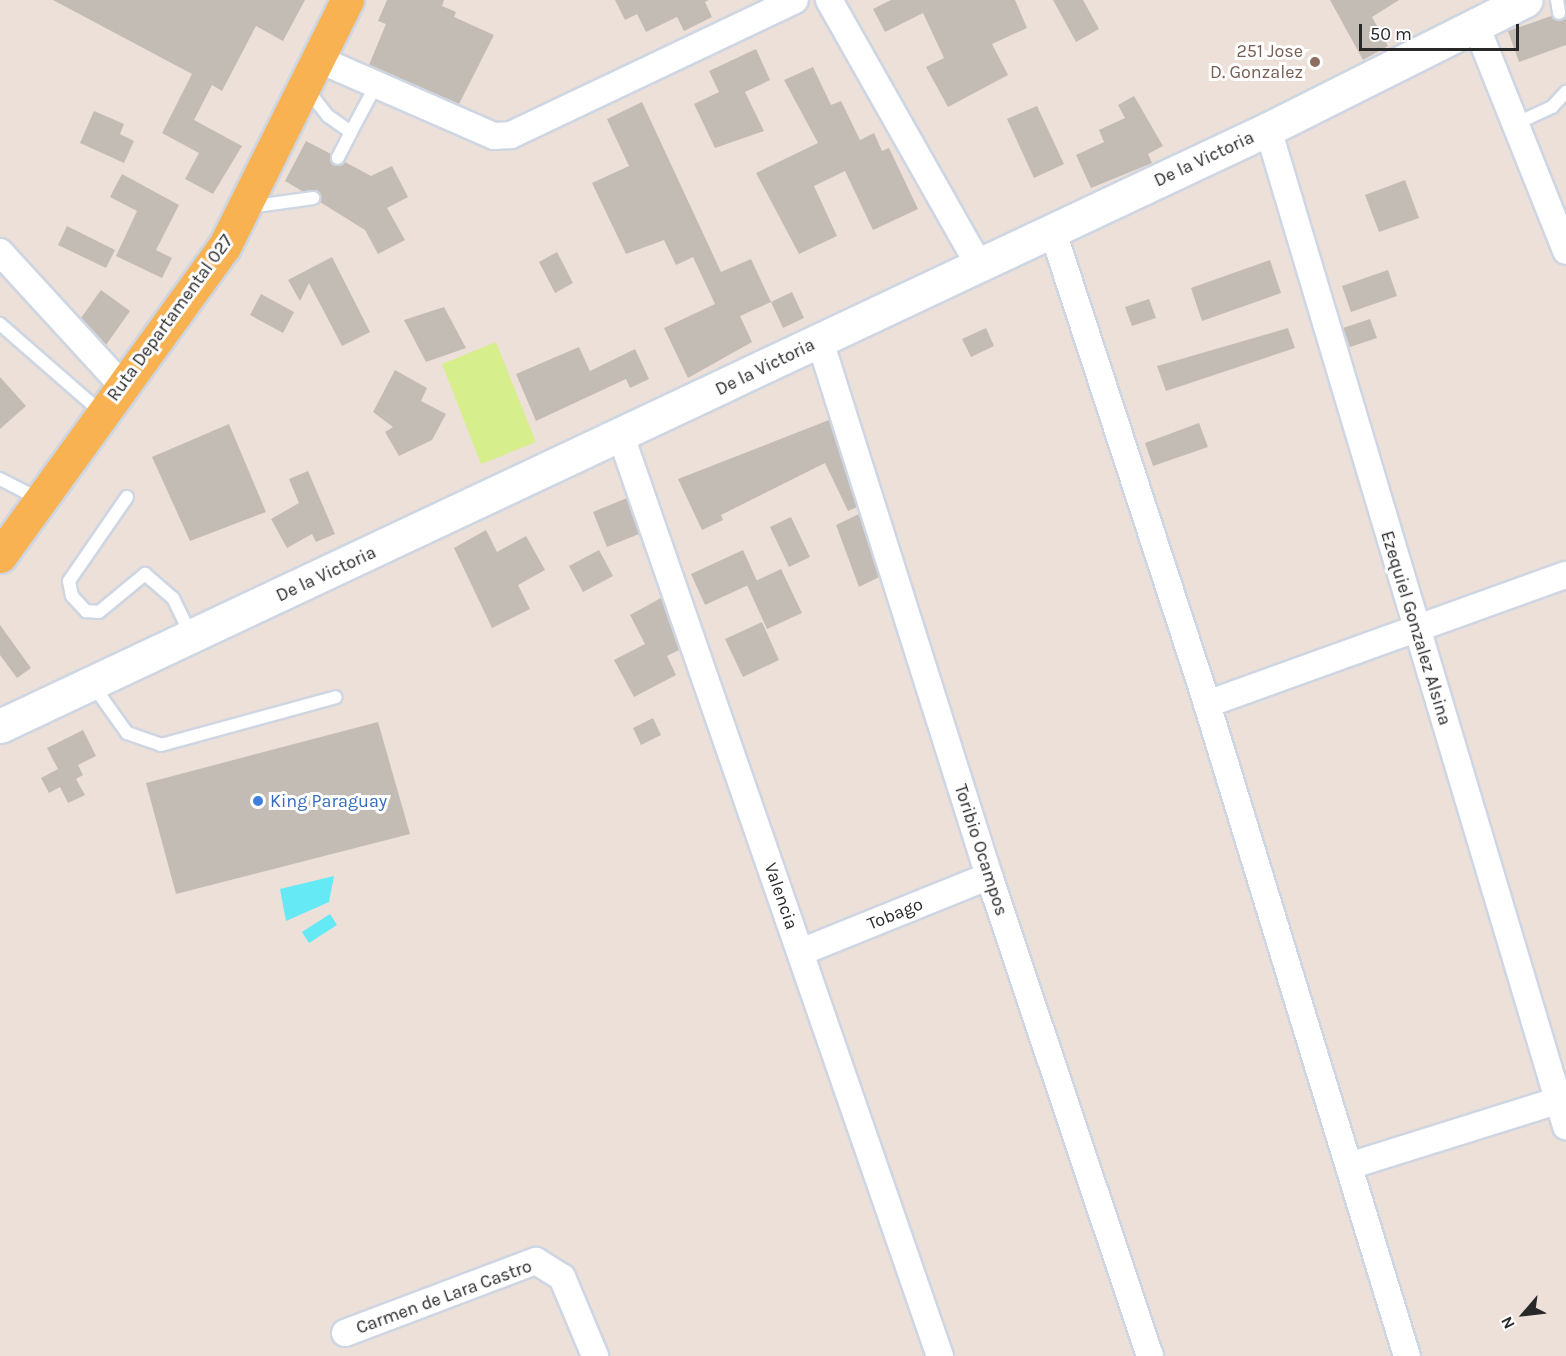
<!DOCTYPE html>
<style>
body{margin:0}
#map{position:relative;width:1566px;height:1356px;overflow:hidden;background:#ece0d9;font-family:Karla,sans-serif}
div>[style]{position:absolute}
.pitch>*{inset:0;background:#d7ee8c}
.water>*{inset:0;background:#64e9f5}
.building>*{inset:0;background:#c3bcb5}
.roads{filter:drop-shadow(2px 0 #ced6e2) drop-shadow(-2px 0 #ced6e2) drop-shadow(0 2px #ced6e2) drop-shadow(0 -2px #ced6e2)}
.lane>*{height:12px;margin:-6px;padding:0 6px;transform-origin:6px;border-radius:6px;background:#fff}
.street>*{height:26px;margin:-13px;padding:0 13px;transform-origin:13px;border-radius:13px;background:#fff}
.secondary>*{height:33px;margin:-16.5px;padding:0 16.5px;transform-origin:16.5px;border-radius:16.5px;background:#fff}
.primary>*{height:33px;margin:-16.5px;padding:0 16.5px;transform-origin:16.5px;border-radius:16.5px;background:#f8b251}
.dots>*{width:16px;height:16px;translate:-50% -50%;box-sizing:border-box;border:3px solid #fff;border-radius:50%}
span{translate:-50% -50%;white-space:nowrap;text-align:center;line-height:1.15;-webkit-text-stroke:6px #fff;paint-order:stroke}
.education-label{font-size:18px;color:#785e54}
.right{translate:-100% -50%;text-align:right}
.street-label{font-size:18px;color:#282828}
.shop-label{font-size:18px;color:#366cbe}
.left{translate:0 -50%;text-align:left}
.north{position:absolute;left:1494px;top:1284px;width:60px;height:60px;-webkit-text-stroke:4px #fff;paint-order:stroke;rotate:242deg;font-size:16px;font-weight:700;line-height:24px;text-align:center;color:#282828}
.north::after{content:'';display:block;margin:auto;width:21px;height:27px;background:#282828;clip-path:polygon(50% 0,100% 100%,50% 72%,0 100%)}
.scale{position:absolute;left:1359px;top:24px;width:160px;height:27px;box-sizing:border-box;border:3px solid #282828;border-top:0;padding-left:8px;font-size:18px;line-height:21px;white-space:nowrap;color:#282828;-webkit-text-stroke:4px #fff;paint-order:stroke}
</style>
<div id="map">
<div class="pitch">
<div style="clip-path:polygon(496px 342px,536px 442px,481px 464px,442px 364px)"></div>
</div>
<div class="water">
<div style="clip-path:polygon(334px 876px,329px 902px,286px 921px,280px 889px)"></div>
<div style="clip-path:polygon(330px 914px,337px 925px,309px 943px,302px 932px)"></div>
</div>
<div class="building">
<div style="clip-path:polygon(53px 0,305px 0,283px 41px,256px 26px,222px 91px,212px 85px,194px 120px,242px 146px,213px 194px,185px 179px,199px 153px,162px 133px,192px 74px)"></div>
<div style="clip-path:polygon(387px 0,444px 0,442px 6px,456px 12px,454px 17px,494px 35px,459px 104px,369px 65px,386px 24px,378px 21px)"></div>
<div style="clip-path:polygon(615px 0,709px 0,705px 2px,712px 17px,684px 31px,677px 17px,646px 32px,637px 14px,625px 20px)"></div>
<div style="clip-path:polygon(891px 0,1015px 0,1027px 28px,992px 44px,1008px 75px,948px 107px,926px 67px,944px 58px,923px 13px,885px 32px,873px 9px)"></div>
<div style="clip-path:polygon(1053px 0,1083px 0,1099px 29px,1076px 42px)"></div>
<div style="clip-path:polygon(1330px 0,1399px 0,1372px 17px,1388px 46px,1363px 60px)"></div>
<div style="clip-path:polygon(1551px 16px,1560px 21px,1566px 17px,1566px 45px,1519px 62px,1508px 31px)"></div>
<div style="clip-path:polygon(756px 49px,770px 80px,745px 92px,764px 131px,715px 148px,694px 104px,719px 92px,709px 71px)"></div>
<div style="clip-path:polygon(813px 67px,831px 105px,841px 101px,860px 140px,874px 133px,882px 151px,889px 148px,918px 209px,873px 230px,845px 171px,814px 186px,837px 236px,799px 254px,756px 173px,818px 143px,784px 80px)"></div>
<div style="clip-path:polygon(1134px 96px,1163px 146px,1148px 154px,1152px 163px,1091px 188px,1076px 155px,1104px 142px,1099px 130px,1125px 118px,1118px 105px)"></div>
<div style="clip-path:polygon(642px 102px,721px 272px,751px 259px,771px 302px,740px 316px,752px 342px,688px 378px,664px 328px,715px 304px,693px 257px,676px 265px,664px 240px,626px 254px,592px 183px,629px 166px,607px 119px)"></div>
<div style="clip-path:polygon(1037px 106px,1064px 164px,1034px 178px,1007px 119px)"></div>
<div style="clip-path:polygon(94px 111px,124px 124px,120px 134px,134px 141px,124px 163px,80px 143px)"></div>
<div style="clip-path:polygon(306px 141px,331px 154px,335px 166px,345px 162px,371px 176px,392px 166px,408px 197px,387px 208px,405px 240px,378px 254px,365px 230px,320px 202px,319px 193px,302px 191px,285px 181px)"></div>
<div style="clip-path:polygon(122px 174px,179px 205px,156px 250px,172px 258px,162px 278px,116px 256px,137px 211px,110px 197px)"></div>
<div style="clip-path:polygon(1405px 180px,1419px 218px,1379px 232px,1365px 195px)"></div>
<div style="clip-path:polygon(67px 226px,115px 250px,106px 268px,58px 245px)"></div>
<div style="clip-path:polygon(557px 252px,573px 283px,555px 293px,539px 262px)"></div>
<div style="clip-path:polygon(332px 257px,370px 332px,342px 346px,309px 283px,300px 301px,288px 280px)"></div>
<div style="clip-path:polygon(1270px 260px,1281px 293px,1202px 321px,1191px 288px)"></div>
<div style="clip-path:polygon(1388px 270px,1397px 296px,1351px 312px,1342px 286px)"></div>
<div style="clip-path:polygon(101px 290px,130px 311px,106px 345px,81px 318px)"></div>
<div style="clip-path:polygon(792px 292px,804px 318px,783px 328px,771px 302px)"></div>
<div style="clip-path:polygon(261px 294px,294px 312px,283px 333px,250px 315px)"></div>
<div style="clip-path:polygon(1149px 299px,1156px 318px,1132px 326px,1125px 307px)"></div>
<div style="clip-path:polygon(444px 307px,466px 348px,426px 362px,404px 320px)"></div>
<div style="clip-path:polygon(1370px 319px,1377px 338px,1350px 347px,1343px 328px)"></div>
<div style="clip-path:polygon(986px 328px,994px 346px,971px 357px,962px 339px)"></div>
<div style="clip-path:polygon(1288px 328px,1295px 348px,1166px 391px,1157px 366px)"></div>
<div style="clip-path:polygon(579px 347px,590px 371px,635px 349px,649px 379px,630px 388px,626px 379px,536px 421px,516px 374px)"></div>
<div style="clip-path:polygon(395px 370px,427px 388px,421px 401px,446px 414px,432px 440px,399px 456px,385px 432px,393px 427px,373px 412px)"></div>
<div style="clip-path:polygon(0 377px,26px 406px,0 429px)"></div>
<div style="clip-path:polygon(829px 420px,857px 507px,848px 511px,825px 463px,721px 515px,723px 520px,702px 530px,678px 479px)"></div>
<div style="clip-path:polygon(1199px 423px,1208px 447px,1153px 466px,1145px 443px)"></div>
<div style="clip-path:polygon(229px 424px,266px 512px,190px 541px,152px 457px)"></div>
<div style="clip-path:polygon(308px 471px,335px 534px,316px 542px,312px 534px,287px 548px,271px 519px,299px 503px,289px 479px)"></div>
<div style="clip-path:polygon(627px 498px,639px 534px,607px 547px,593px 512px)"></div>
<div style="clip-path:polygon(859px 514px,879px 577px,859px 587px,836px 525px)"></div>
<div style="clip-path:polygon(791px 517px,810px 557px,789px 567px,770px 527px)"></div>
<div style="clip-path:polygon(486px 530px,497px 552px,526px 536px,545px 570px,518px 585px,530px 609px,492px 628px,454px 548px)"></div>
<div style="clip-path:polygon(599px 550px,613px 576px,583px 592px,569px 566px)"></div>
<div style="clip-path:polygon(743px 550px,757px 581px,705px 605px,691px 574px)"></div>
<div style="clip-path:polygon(781px 569px,802px 613px,767px 629px,747px 585px)"></div>
<div style="clip-path:polygon(661px 598px,679px 650px,667px 656px,676px 675px,634px 697px,614px 660px,645px 644px,630px 615px)"></div>
<div style="clip-path:polygon(762px 622px,779px 660px,743px 677px,725px 639px)"></div>
<div style="clip-path:polygon(0 625px,31px 668px,17px 678px,0 655px)"></div>
<div style="clip-path:polygon(653px 718px,661px 735px,641px 745px,633px 728px)"></div>
<div style="clip-path:polygon(378px 722px,410px 834px,176px 894px,146px 783px)"></div>
<div style="clip-path:polygon(83px 730px,96px 756px,78px 765px,83px 775px,76px 779px,85px 795px,68px 803px,60px 787px,49px 793px,41px 778px,58px 769px,47px 748px)"></div>
</div>
<div class="roads">
<div class="lane">
<div style="left:1557px;top:0;width:13px;rotate:81deg"></div>
<div style="left:306px;top:88px;width:36px;rotate:52deg"></div>
<div style="left:328px;top:116px;width:28px;rotate:35deg"></div>
<div style="left:351px;top:132px;width:29px;rotate:117deg"></div>
<div style="left:1515px;top:124px;width:41px;rotate:-24.7deg"></div>
<div style="left:1552px;top:107px;width:21px;rotate:-47deg"></div>
<div style="left:351px;top:132px;width:53px;rotate:-62deg"></div>
<div style="left:249px;top:207px;width:65px;rotate:-8deg"></div>
<div style="left:0;top:324px;width:135px;rotate:41.1deg"></div>
<div style="left:0;top:479px;width:44px;rotate:27.1deg"></div>
<div style="left:127px;top:497px;width:102px;rotate:124.6deg"></div>
<div style="left:69px;top:581px;width:15px;rotate:79deg"></div>
<div style="left:72px;top:596px;width:21px;rotate:47deg"></div>
<div style="left:86px;top:611px;width:13px;rotate:4deg"></div>
<div style="left:99px;top:612px;width:60px;rotate:-39.6deg"></div>
<div style="left:145px;top:574px;width:37px;rotate:41deg"></div>
<div style="left:173px;top:598px;width:41px;rotate:64.1deg"></div>
<div style="left:92px;top:684px;width:60px;rotate:54.5deg"></div>
<div style="left:127px;top:733px;width:36px;rotate:19deg"></div>
<div style="left:161px;top:745px;width:181px;rotate:-15.3deg"></div>
</div>
<div class="street">
<div style="left:829px;top:0;width:305px;rotate:60.5deg"></div>
<div style="left:1477px;top:28px;width:240px;rotate:68.2deg"></div>
<div style="left:320px;top:60px;width:190px;rotate:23.6deg"></div>
<div style="left:494px;top:136px;width:17px;rotate:-3deg"></div>
<div style="left:511px;top:135px;width:314px;rotate:-25.4deg"></div>
<div style="left:1268px;top:129px;width:1041px;rotate:73.36deg"></div>
<div style="left:1052px;top:229px;width:500px;rotate:71.9deg"></div>
<div style="left:1207px;top:704px;width:682px;rotate:72.95deg"></div>
<div style="left:0;top:252px;width:180px;rotate:47.5deg"></div>
<div style="left:820px;top:341px;width:561px;rotate:72.47deg"></div>
<div style="left:989px;top:876px;width:506px;rotate:71.46deg"></div>
<div style="left:621px;top:436px;width:974px;rotate:70.88deg"></div>
<div style="left:1207px;top:704px;width:381px;rotate:-19.8deg"></div>
<div style="left:801px;top:952px;width:203px;rotate:-22deg"></div>
<div style="left:1349px;top:1166px;width:227px;rotate:-17.4deg"></div>
<div style="left:345px;top:1333px;width:204px;rotate:-20.7deg"></div>
<div style="left:536px;top:1261px;width:31px;rotate:32deg"></div>
<div style="left:562px;top:1277px;width:86px;rotate:67.3deg"></div>
</div>
<div class="secondary">
<div style="left:0;top:726px;width:1402px;rotate:-25.21deg"></div>
<div style="left:1268px;top:129px;width:288px;rotate:-26.6deg"></div>
</div>
<div class="primary">
<div style="left:0;top:556px;width:382px;rotate:-54.1deg"></div>
<div style="left:224px;top:247px;width:276px;rotate:-63.5deg"></div>
</div>
</div>
<div class="dots">
<div style="left:1315px;top:62px;background:#8d6e63"></div>
<div style="left:258px;top:801px;background:#3f7fe0"></div>
</div>
<div class="education-label">
<span class="right" style="left:1303px;top:62px">251 Jose<br>D. Gonzalez</span>
</div>
<div class="street-label">
<span style="left:1204px;top:159px;rotate:-25deg">De la Victoria</span>
<span style="left:170px;top:318px;rotate:-54deg">Ruta Departamental 027</span>
<span style="left:765px;top:367px;rotate:-26deg">De la Victoria</span>
<span style="left:326px;top:574px;rotate:-25deg">De la Victoria</span>
<span style="left:1416px;top:628px;rotate:73deg">Ezequiel Gonzalez Alsina</span>
<span style="left:981px;top:850px;rotate:72deg">Toribio Ocampos</span>
<span style="left:781px;top:896px;rotate:71deg">Valencia</span>
<span style="left:895px;top:914px;rotate:-22deg">Tobago</span>
<span style="left:444px;top:1297px;rotate:-20deg">Carmen de Lara Castro</span>
</div>
<div class="shop-label">
<span class="left" style="left:270px;top:801px">King Paraguay</span>
</div>
<div class="north">N</div>
<div class="scale">50 m</div>
</div>
